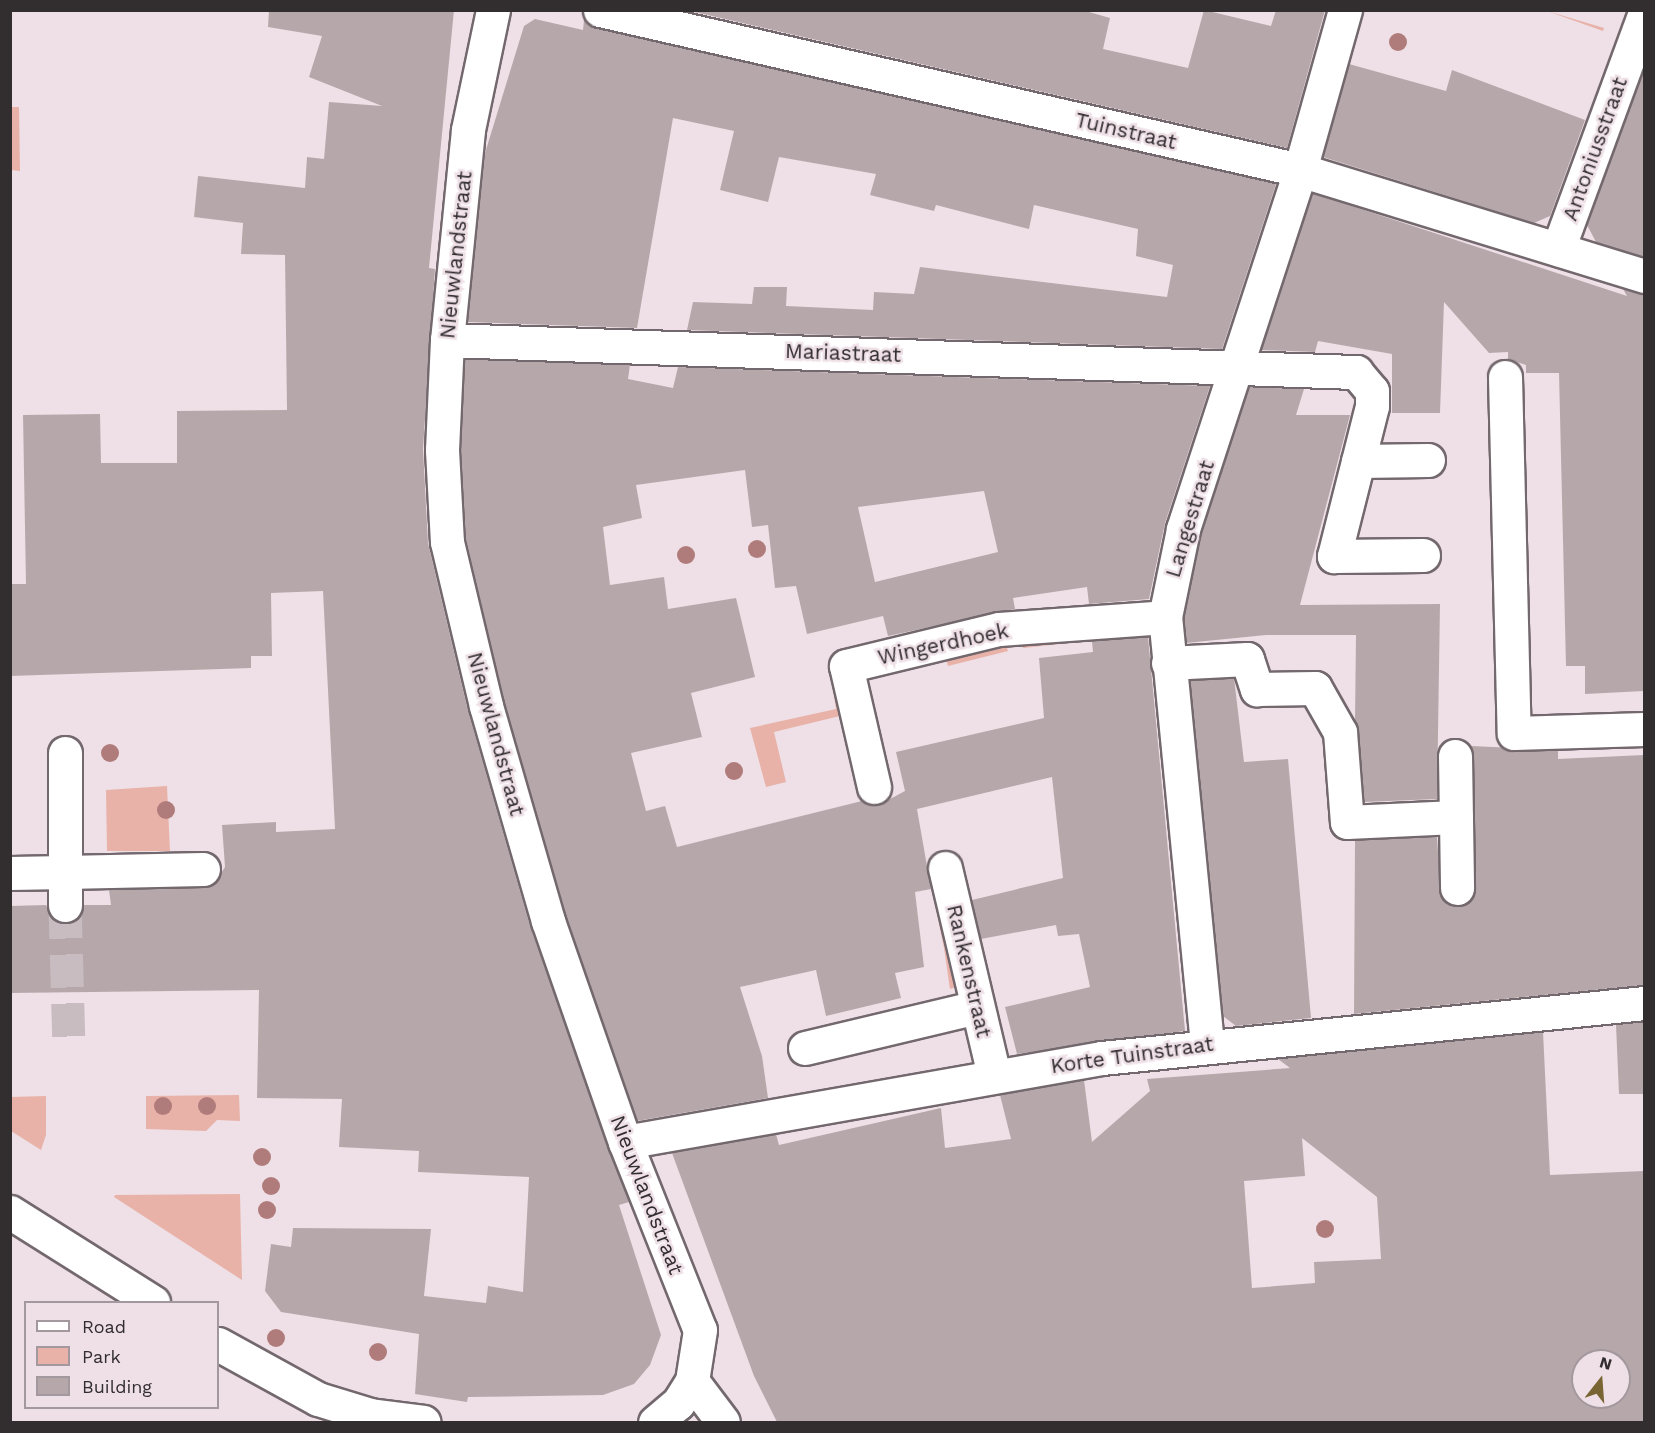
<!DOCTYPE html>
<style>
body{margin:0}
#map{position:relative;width:1655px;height:1433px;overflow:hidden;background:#eee0e6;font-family:"Work Sans",sans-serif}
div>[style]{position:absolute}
.green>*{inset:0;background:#e8b2a9}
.building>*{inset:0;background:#b6a8aa}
.minor-tunnel>*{height:33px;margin-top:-16.5px;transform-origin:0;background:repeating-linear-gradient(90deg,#c8bcc1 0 33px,transparent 0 49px)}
.roads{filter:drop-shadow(2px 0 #73686d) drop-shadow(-2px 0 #73686d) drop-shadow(0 2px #73686d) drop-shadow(0 -2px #73686d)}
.minor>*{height:33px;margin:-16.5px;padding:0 16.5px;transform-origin:16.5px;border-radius:16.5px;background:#fff}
.trees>*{width:18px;height:18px;margin:-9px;border-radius:50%;background:#b07c7b}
span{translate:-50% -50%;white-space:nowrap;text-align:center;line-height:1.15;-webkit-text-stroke:5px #eee0e6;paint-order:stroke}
.street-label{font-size:21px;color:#322d2f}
.frame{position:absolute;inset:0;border:12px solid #322d2f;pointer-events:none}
.legend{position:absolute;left:24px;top:1301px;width:195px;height:108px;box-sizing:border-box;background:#eee0e6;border:2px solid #a3989d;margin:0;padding:8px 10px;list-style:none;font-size:18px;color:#322d2f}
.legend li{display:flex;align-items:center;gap:12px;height:30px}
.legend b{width:30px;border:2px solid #a3989d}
.north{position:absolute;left:1571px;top:1349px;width:60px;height:60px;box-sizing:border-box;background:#eee0e6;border:2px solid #a3989d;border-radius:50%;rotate:17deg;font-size:16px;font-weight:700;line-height:24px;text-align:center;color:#322d2f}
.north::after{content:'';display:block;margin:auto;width:21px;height:27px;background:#796433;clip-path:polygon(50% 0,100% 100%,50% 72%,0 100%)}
</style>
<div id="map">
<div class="green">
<div style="clip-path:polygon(1547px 11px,1604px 28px,1603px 31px)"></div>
<div style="clip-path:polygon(10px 107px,19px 107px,20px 171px,11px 170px)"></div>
<div style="clip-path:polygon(1151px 634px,1023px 648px,1020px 637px)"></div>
<div style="clip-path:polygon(1005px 641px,1008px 651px,948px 666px,945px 654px)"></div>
<div style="clip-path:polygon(837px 688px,844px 715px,774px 732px,786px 782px,766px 787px,750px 728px,836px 709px,833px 689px)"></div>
<div style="clip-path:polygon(167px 786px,170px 851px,107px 851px,106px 790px)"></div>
<div style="clip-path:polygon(928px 869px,956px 987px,950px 989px,944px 948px)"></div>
<div style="clip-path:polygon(239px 1095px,240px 1121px,217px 1120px,206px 1131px,146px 1129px,146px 1096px)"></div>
<div style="clip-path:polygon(46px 1096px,46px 1135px,41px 1150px,11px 1131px,11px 1097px)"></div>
<div style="clip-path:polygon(240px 1194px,242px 1280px,114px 1197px,115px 1195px)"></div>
</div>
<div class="building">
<div style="clip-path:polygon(269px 10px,454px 10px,429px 268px,435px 269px,423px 449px,428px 543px,468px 711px,530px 926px,629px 1202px,619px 1205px,661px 1335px,650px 1365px,634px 1384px,603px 1395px,468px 1397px,467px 1402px,415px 1394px,419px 1334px,281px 1312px,265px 1291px,271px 1244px,291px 1247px,293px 1228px,431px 1229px,424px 1296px,486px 1303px,488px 1286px,523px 1292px,529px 1177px,418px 1172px,419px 1151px,339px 1147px,342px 1099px,257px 1098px,259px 990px,10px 993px,10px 906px,46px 905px,55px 921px,66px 924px,81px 915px,84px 905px,111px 905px,109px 890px,213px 885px,225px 867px,222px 825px,276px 822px,276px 832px,335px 829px,323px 591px,271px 593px,272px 656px,251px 656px,251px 668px,10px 676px,10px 584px,26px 584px,23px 415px,100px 414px,101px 463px,177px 463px,177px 411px,287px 410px,285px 255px,241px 254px,243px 223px,194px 217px,198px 176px,305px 188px,307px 157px,324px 159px,329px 102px,382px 106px,309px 77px,322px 36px,268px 27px)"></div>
<div style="clip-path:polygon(686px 10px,1082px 10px,1110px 18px,1103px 49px,1188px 68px,1204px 10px,1271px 26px,1276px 10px,1325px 10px,1287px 148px)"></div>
<div style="clip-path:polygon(535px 19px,583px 30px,584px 20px,596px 28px,1276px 184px,1222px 349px,687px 330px,693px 302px,752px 304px,754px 287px,787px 287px,786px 306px,873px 310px,874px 292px,914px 294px,920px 267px,1167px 297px,1173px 265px,1136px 256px,1138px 229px,1034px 205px,1029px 229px,936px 205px,934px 211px,870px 195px,876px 174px,779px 157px,768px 202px,720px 190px,734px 131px,673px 118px,637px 328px,468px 322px,485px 153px,524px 26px)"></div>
<div style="clip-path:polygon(1349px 64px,1446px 91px,1452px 70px,1585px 120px,1550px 216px,1534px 223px,1323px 157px)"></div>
<div style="clip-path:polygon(1642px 75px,1644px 76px,1644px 257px,1596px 242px,1587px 225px)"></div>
<div style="clip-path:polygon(1312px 193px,1627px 296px,1623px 289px,1644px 294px,1644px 691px,1585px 694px,1585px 666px,1566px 666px,1559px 373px,1526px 373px,1526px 365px,1508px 359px,1508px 352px,1489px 353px,1444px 302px,1440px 413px,1392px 413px,1392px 354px,1318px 341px,1315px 352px,1261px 350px)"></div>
<div style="clip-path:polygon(evenodd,465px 359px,630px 365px,628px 379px,673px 388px,678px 367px,1210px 386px,1165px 523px,1149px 599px,1089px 604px,1087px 587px,1013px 598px,1015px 609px,888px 636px,883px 616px,807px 634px,796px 586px,775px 588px,768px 525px,752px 527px,745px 470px,636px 485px,642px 518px,603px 527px,610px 585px,664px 577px,668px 609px,736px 598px,755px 677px,691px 693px,702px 737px,631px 753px,646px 811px,665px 806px,677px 847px,862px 801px,879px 805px,905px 791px,896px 752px,1044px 718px,1039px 658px,1093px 652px,1092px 641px,1148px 637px,1185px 1031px,1017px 1054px,1005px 1007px,1090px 987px,1079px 934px,1058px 936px,1056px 925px,981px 939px,972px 900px,1063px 878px,1052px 777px,917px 809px,931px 889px,915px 892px,924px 967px,895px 973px,901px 998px,826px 1016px,816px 970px,740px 987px,762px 1056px,768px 1098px,637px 1121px,566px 915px,504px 701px,466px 539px,461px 450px,465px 359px,984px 491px,998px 552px,875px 582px,858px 507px,984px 491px)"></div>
<div style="clip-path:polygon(1249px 387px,1304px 389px,1296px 415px,1350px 415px,1300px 605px,1440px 604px,1437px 799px,1364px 802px,1355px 721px,1356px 635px,1266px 635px,1186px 643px,1184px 618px,1201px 534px)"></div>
<div style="clip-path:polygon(1234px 678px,1244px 762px,1288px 759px,1311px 1018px,1236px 1026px,1223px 1016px,1190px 681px)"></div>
<div style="clip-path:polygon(1471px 746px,1558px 750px,1558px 759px,1644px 755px,1644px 985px,1354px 1014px,1355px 840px,1437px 837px,1441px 897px,1448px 905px,1467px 904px,1476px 888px)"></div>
<div style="clip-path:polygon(1644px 1022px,1644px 1094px,1619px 1094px,1616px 1025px)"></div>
<div style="clip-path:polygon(evenodd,1543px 1032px,1550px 1175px,1644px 1171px,1644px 1422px,777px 1422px,754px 1376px,672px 1153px,776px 1134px,779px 1145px,941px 1108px,945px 1148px,1011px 1139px,1000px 1095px,1084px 1080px,1092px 1142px,1150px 1091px,1147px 1079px,1290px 1068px,1278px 1059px,1543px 1032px,1302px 1138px,1377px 1197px,1381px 1259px,1314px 1262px,1315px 1283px,1252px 1288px,1244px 1181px,1305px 1176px,1302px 1138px,1543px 1032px,1583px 1361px,1619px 1361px,1619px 1397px,1583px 1397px,1583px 1361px)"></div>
</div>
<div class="minor-tunnel">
<div style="left:65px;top:905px;width:146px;rotate:88.4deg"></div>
</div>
<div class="roads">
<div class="minor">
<div style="left:493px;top:10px;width:123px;rotate:101.8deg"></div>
<div style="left:468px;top:130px;width:211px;rotate:95.7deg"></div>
<div style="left:447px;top:340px;width:110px;rotate:92.6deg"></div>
<div style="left:442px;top:450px;width:92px;rotate:86.9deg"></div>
<div style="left:447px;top:542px;width:169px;rotate:76.6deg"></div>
<div style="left:486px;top:706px;width:224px;rotate:73.9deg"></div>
<div style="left:548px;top:921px;width:234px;rotate:70.8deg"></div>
<div style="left:625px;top:1142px;width:202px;rotate:68.3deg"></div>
<div style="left:700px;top:1330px;width:52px;rotate:98.9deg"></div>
<div style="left:692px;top:1381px;width:26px;rotate:122deg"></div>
<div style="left:678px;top:1403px;width:30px;rotate:140deg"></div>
<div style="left:600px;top:10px;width:718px;rotate:12.88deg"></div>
<div style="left:1300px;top:170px;width:360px;rotate:17.1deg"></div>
<div style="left:1558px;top:249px;width:249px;rotate:-69.8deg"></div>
<div style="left:447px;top:340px;width:910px;rotate:2.02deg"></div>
<div style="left:1356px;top:372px;width:25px;rotate:50deg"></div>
<div style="left:1372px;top:391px;width:15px;rotate:90deg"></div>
<div style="left:1372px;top:406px;width:155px;rotate:104.2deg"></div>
<div style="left:1334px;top:556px;width:89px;rotate:-0.6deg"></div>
<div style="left:1505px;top:377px;width:356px;rotate:88.6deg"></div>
<div style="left:1514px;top:733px;width:130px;rotate:-1.8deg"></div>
<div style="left:1358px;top:461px;width:70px;rotate:-0.8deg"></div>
<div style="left:1168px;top:663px;width:79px;rotate:-2.9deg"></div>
<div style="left:1247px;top:659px;width:32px;rotate:72deg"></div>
<div style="left:1257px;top:689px;width:58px;rotate:-1deg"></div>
<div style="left:1315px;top:688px;width:51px;rotate:60.4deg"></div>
<div style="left:1340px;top:732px;width:90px;rotate:85.6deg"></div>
<div style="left:1347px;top:822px;width:109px;rotate:-2.6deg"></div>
<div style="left:65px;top:753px;width:119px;rotate:90deg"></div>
<div style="left:65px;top:872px;width:138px;rotate:-1.2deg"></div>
<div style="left:1455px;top:756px;width:132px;rotate:89.1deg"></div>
<div style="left:874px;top:787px;width:124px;rotate:-103deg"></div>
<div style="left:846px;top:666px;width:157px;rotate:-13.6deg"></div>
<div style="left:999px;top:629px;width:166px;rotate:-4.1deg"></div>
<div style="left:945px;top:868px;width:213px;rotate:76.7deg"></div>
<div style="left:10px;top:873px;width:55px;rotate:-1deg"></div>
<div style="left:65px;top:872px;width:33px;rotate:90deg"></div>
<div style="left:1207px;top:1044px;width:429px;rotate:-95.6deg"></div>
<div style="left:1165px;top:617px;width:90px;rotate:-78.4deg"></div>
<div style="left:1183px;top:529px;width:378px;rotate:-71.9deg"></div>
<div style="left:1300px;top:170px;width:166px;rotate:-74.3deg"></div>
<div style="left:805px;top:1048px;width:177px;rotate:-13.4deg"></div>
<div style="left:625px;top:1142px;width:484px;rotate:-10deg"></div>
<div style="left:1102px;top:1058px;width:545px;rotate:-5.79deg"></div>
<div style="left:10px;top:1212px;width:169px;rotate:32.2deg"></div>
<div style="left:218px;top:1344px;width:114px;rotate:28.8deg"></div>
<div style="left:318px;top:1399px;width:54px;rotate:17.1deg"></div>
<div style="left:370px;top:1415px;width:54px;rotate:7.4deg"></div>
<div style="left:692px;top:1381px;width:51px;rotate:52.9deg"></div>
</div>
</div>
<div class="trees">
<div style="left:1398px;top:42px"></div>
<div style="left:757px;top:549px"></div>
<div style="left:686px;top:555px"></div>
<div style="left:110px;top:753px"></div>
<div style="left:734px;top:771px"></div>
<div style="left:166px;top:810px"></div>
<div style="left:163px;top:1106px"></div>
<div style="left:207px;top:1106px"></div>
<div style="left:262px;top:1157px"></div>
<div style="left:271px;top:1186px"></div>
<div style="left:267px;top:1210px"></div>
<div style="left:1325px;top:1229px"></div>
<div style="left:276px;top:1338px"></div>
<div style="left:378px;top:1352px"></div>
</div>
<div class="street-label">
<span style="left:1126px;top:131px;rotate:13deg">Tuinstraat</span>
<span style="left:1595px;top:149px;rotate:-70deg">Antoniusstraat</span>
<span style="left:456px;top:255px;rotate:-84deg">Nieuwlandstraat</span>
<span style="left:843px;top:353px;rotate:2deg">Mariastraat</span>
<span style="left:1190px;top:519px;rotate:-73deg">Langestraat</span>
<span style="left:943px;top:644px;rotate:-12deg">Wingerdhoek</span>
<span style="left:496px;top:734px;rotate:75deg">Nieuwlandstraat</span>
<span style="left:969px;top:971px;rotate:77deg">Rankenstraat</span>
<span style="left:1132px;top:1055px;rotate:-8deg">Korte Tuinstraat</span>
<span style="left:647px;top:1195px;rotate:69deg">Nieuwlandstraat</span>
</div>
<div class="frame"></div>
<ul class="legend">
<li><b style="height:8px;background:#fff"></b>Road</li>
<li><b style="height:16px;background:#e8b2a9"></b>Park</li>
<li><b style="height:16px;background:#b6a8aa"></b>Building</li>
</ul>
<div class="north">N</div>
</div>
